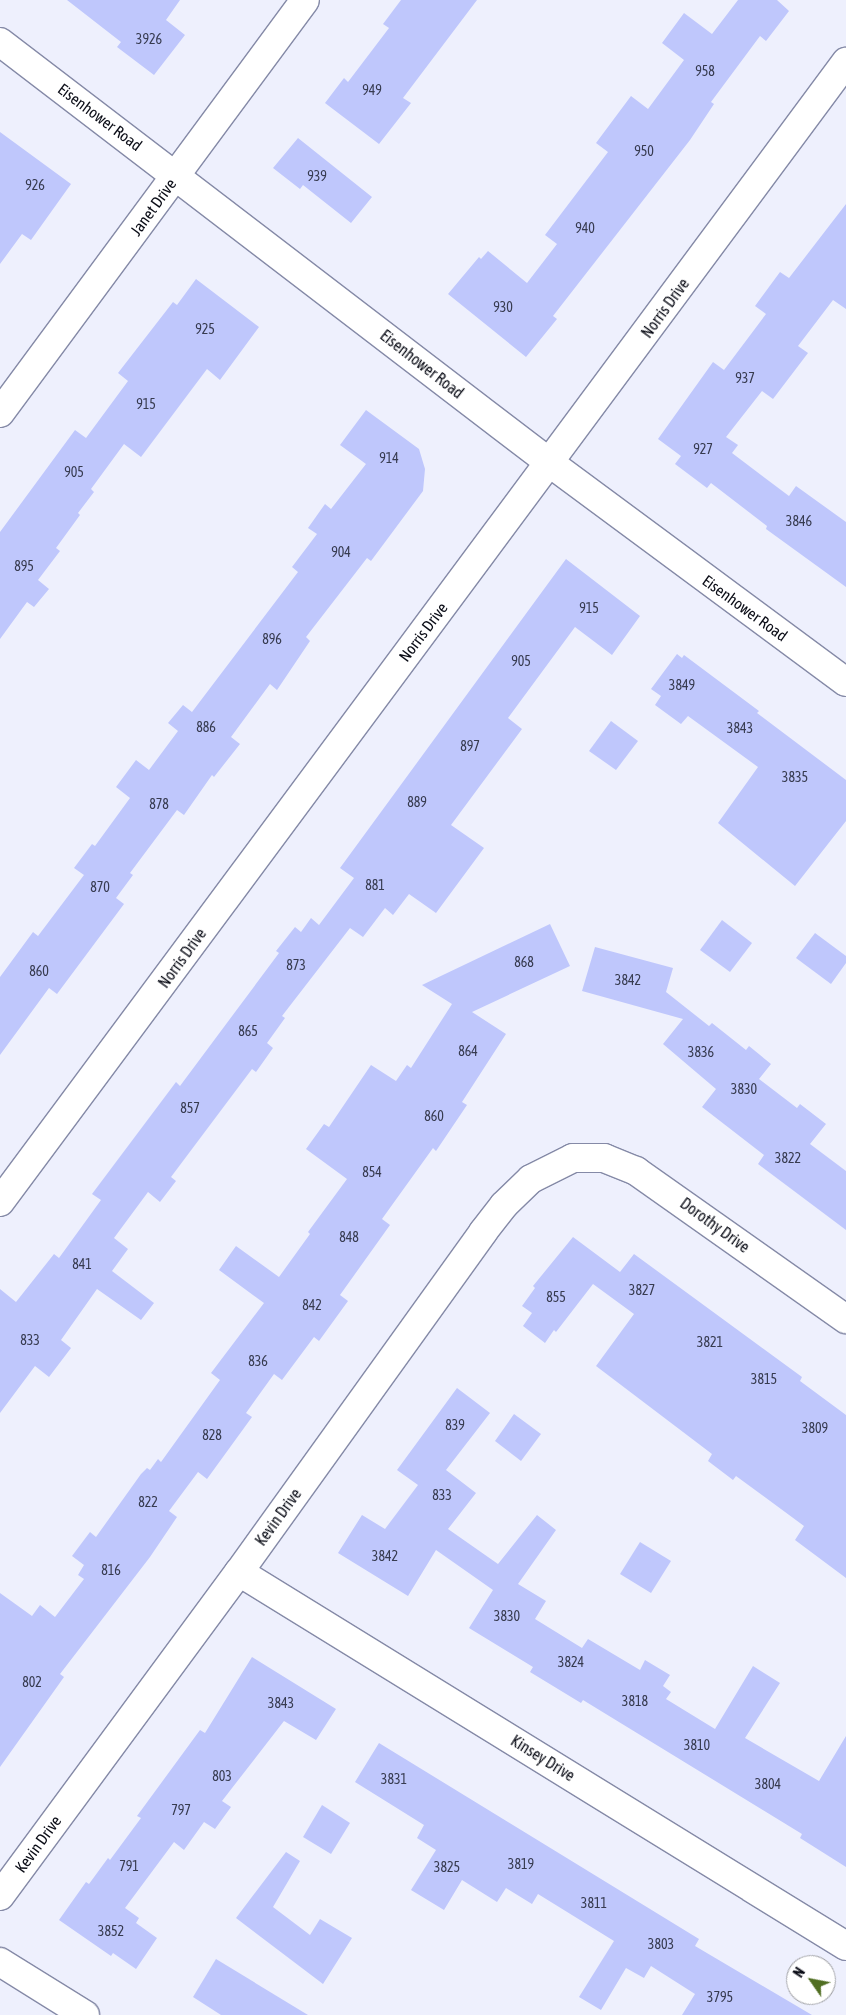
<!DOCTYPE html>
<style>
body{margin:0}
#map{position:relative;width:846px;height:2015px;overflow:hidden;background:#eef0fd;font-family:"Asap Condensed",sans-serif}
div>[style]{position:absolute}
.building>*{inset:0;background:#bfc7fc}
.roads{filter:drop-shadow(1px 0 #858aa7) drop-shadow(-1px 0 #858aa7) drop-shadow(0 1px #858aa7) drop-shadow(0 -1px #858aa7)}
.minor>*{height:28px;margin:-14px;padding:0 14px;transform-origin:14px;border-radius:14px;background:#fff}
span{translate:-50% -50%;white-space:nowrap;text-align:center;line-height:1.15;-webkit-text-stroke:4px #fff;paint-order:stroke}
.number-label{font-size:14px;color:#373b50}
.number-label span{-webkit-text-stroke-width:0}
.street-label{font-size:16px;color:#0a0c16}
.north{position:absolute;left:786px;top:1955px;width:50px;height:50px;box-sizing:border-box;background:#fff;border:1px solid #9d9ea2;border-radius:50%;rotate:303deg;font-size:14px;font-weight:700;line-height:20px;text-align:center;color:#0a0c16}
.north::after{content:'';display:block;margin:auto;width:18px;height:22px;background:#506e22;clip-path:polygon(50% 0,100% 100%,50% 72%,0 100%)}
</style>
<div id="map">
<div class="building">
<div style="clip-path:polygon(67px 0,180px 0,166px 20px,185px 35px,154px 75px,117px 47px,121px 42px)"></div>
<div style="clip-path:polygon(401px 0,477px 0,403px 98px,411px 103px,379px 144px,325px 103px,344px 78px,348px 82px,389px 28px,383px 24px)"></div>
<div style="clip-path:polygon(738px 0,777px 0,789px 11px,766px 41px,760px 36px,711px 102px,714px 104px,690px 140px,553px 316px,557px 319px,526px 357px,448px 294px,479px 257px,481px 259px,488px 251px,527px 283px,557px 244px,545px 235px,608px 152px,596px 143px,631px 96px,648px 109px,684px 60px,662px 43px,684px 13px,712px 34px)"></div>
<div style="clip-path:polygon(0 132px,71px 184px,31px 240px,22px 234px,0 264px)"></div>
<div style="clip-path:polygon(298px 138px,372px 197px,351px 223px,303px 185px,300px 189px,273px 168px)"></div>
<div style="clip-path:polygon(846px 204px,846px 309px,833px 300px,798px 346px,808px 353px,773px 399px,762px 391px,726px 437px,738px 445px,732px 453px,789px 496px,796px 486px,846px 522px,846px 587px,766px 529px,767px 526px,711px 483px,707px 488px,675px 464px,681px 456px,658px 439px,713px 362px,724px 370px,766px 314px,755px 306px,780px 272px,789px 278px)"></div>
<div style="clip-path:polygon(196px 279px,259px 327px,220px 380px,207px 369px,141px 457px,124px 444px,91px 489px,94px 492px,78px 513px,80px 515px,56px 548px,60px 551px,38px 580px,49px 589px,34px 607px,27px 602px,0 639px,0 532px,75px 430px,86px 438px,128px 381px,118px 373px,173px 302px,177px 305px)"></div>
<div style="clip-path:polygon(366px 410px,419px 449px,425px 469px,423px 491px,371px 561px,367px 558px,306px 637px,310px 641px,277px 690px,270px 684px,231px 737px,240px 744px,214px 777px,212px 775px,184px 815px,177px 810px,130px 873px,133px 875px,116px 898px,124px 904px,57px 994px,49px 988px,0 1055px,0 977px,33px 932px,38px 936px,84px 875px,74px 868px,92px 844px,95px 846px,130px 798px,116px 787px,136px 760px,149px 770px,178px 731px,168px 723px,183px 705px,192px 712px,298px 572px,292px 567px,317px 534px,308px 528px,325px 504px,331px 509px,366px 464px,340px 445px)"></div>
<div style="clip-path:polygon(566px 559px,640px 616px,612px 655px,575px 627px,508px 718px,522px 729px,451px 825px,484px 848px,436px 913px,409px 894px,393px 915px,385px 908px,363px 937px,350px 928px,282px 1016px,285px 1018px,267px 1043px,273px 1048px,256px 1072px,252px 1069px,171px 1177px,176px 1181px,160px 1202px,148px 1192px,114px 1238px,128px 1249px,112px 1271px,154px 1303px,141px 1320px,97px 1289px,61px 1340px,71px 1348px,49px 1377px,35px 1366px,0 1413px,0 1289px,16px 1302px,54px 1254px,59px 1258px,101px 1200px,92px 1194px,176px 1082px,180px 1086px,279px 953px,276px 951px,295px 927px,301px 932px,311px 918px,319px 925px,354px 878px,340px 868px)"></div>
<div style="clip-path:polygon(677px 654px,682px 658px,684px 655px,759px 711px,757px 713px,846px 780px,846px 821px,795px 886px,718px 823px,758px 767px,688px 716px,681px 724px,655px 705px,661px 696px,651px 689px)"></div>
<div style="clip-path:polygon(611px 721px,638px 741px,616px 770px,589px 751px)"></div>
<div style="clip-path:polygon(722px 920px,752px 943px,730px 972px,700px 950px)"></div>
<div style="clip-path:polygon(550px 924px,570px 966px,472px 1012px,506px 1034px,462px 1102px,467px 1105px,436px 1151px,433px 1148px,382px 1219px,390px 1225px,340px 1295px,348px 1301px,319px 1341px,314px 1337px,282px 1380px,274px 1374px,246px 1413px,252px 1417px,207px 1479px,198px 1472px,169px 1511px,177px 1517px,150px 1557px,60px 1674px,64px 1677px,0 1767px,0 1593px,32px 1616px,40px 1605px,55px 1617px,84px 1579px,78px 1575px,84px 1565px,72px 1556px,90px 1532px,96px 1537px,141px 1474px,147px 1468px,150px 1470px,158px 1459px,161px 1462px,220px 1380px,211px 1373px,264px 1303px,219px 1270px,236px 1246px,279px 1277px,310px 1234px,308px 1232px,347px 1179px,306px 1149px,324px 1124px,329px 1127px,371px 1065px,396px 1081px,407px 1065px,411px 1068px,452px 1004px,422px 985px)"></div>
<div style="clip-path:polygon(815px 933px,846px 956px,846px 963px,831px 984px,796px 958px)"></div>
<div style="clip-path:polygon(595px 947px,673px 968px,666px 992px,709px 1026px,712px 1023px,746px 1050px,749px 1046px,771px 1064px,759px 1079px,797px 1108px,800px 1104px,826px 1124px,810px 1144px,846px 1171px,846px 1230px,758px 1164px,764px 1155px,702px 1107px,716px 1089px,663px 1044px,683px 1019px,582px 991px)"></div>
<div style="clip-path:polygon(573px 1237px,620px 1272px,634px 1254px,802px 1377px,800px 1381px,846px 1415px,846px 1578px,795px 1540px,804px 1526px,736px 1476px,733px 1480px,708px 1461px,712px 1454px,596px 1366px,634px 1314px,593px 1284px,556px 1332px,554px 1330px,545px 1343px,523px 1326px,532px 1313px,522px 1306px,535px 1288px,533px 1286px)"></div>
<div style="clip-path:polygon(457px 1388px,490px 1413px,446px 1470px,476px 1493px,448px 1529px,498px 1564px,537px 1515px,556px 1530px,518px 1584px,546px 1601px,535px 1619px,582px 1648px,588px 1639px,640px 1670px,645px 1660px,670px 1675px,663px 1686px,671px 1692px,666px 1699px,715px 1729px,753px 1666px,780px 1683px,745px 1738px,819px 1781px,846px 1736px,846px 1867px,800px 1838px,802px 1834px,583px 1700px,581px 1703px,530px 1672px,533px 1667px,469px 1628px,493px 1590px,436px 1550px,408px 1596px,338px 1553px,362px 1515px,385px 1529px,418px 1485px,397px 1470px)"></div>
<div style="clip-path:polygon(514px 1414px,541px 1434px,521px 1461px,495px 1441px)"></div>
<div style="clip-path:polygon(640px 1542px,671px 1561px,651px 1593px,620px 1574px)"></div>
<div style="clip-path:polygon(252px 1657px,336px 1709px,316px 1740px,284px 1721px,222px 1801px,231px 1807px,215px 1829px,204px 1822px,184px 1850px,174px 1842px,125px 1908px,139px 1918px,136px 1923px,157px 1938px,136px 1969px,113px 1953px,111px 1956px,59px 1920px,86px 1882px,89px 1884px,108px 1858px,110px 1860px,141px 1818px,137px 1816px,200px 1730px,205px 1733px)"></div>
<div style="clip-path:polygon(379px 1743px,699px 1939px,695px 1946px,812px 2015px,682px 2015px,695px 1994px,651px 1966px,644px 1978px,626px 1968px,601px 2010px,579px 1997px,614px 1941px,538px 1894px,532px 1904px,506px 1888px,497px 1902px,462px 1880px,444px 1910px,411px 1890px,436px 1850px,417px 1838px,424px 1825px,355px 1782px)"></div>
<div style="clip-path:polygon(322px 1805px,350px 1823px,331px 1854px,303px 1837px)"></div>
<div style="clip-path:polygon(286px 1852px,300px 1861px,273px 1907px,310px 1935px,320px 1919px,352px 1938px,323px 1984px,236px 1918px)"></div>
<div style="clip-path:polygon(216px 1959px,308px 2015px,221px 2015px,193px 1997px)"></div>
</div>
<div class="roads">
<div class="minor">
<div style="left:0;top:42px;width:693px;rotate:37.43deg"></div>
<div style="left:550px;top:463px;width:368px;rotate:36.5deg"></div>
<div style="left:0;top:413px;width:513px;rotate:-53.55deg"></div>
<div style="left:0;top:1202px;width:1420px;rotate:-53.42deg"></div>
<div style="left:239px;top:1572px;width:713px;rotate:31.64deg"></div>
<div style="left:0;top:1896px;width:403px;rotate:-53.6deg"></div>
<div style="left:239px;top:1572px;width:418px;rotate:-54.3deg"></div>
<div style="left:483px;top:1232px;width:34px;rotate:-52deg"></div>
<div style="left:504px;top:1205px;width:37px;rotate:-44deg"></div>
<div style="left:531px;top:1179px;width:47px;rotate:-26.6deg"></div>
<div style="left:573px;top:1158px;width:31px"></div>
<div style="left:604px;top:1158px;width:35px;rotate:22deg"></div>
<div style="left:636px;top:1171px;width:257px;rotate:35.2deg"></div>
<div style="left:0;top:1962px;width:100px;rotate:31.9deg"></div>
</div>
</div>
<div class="number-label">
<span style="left:149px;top:39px">3926</span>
<span style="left:705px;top:71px">958</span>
<span style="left:372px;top:90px">949</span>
<span style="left:644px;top:151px">950</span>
<span style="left:317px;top:176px">939</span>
<span style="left:35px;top:185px">926</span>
<span style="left:585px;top:228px">940</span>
<span style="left:503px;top:307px">930</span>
<span style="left:205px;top:329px">925</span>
<span style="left:745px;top:378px">937</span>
<span style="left:146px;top:404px">915</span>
<span style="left:703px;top:449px">927</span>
<span style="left:389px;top:458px">914</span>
<span style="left:74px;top:472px">905</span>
<span style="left:799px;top:521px">3846</span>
<span style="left:341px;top:552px">904</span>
<span style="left:24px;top:566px">895</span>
<span style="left:589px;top:608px">915</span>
<span style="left:272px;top:639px">896</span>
<span style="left:521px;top:661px">905</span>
<span style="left:682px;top:685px">3849</span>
<span style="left:206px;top:727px">886</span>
<span style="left:740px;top:728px">3843</span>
<span style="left:470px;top:746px">897</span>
<span style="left:795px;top:777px">3835</span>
<span style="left:417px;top:802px">889</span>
<span style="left:159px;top:804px">878</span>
<span style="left:375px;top:885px">881</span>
<span style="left:100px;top:887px">870</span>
<span style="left:524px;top:962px">868</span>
<span style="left:296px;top:965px">873</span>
<span style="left:39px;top:971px">860</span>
<span style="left:628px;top:980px">3842</span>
<span style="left:248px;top:1031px">865</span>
<span style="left:468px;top:1051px">864</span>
<span style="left:701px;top:1052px">3836</span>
<span style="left:744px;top:1089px">3830</span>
<span style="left:190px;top:1108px">857</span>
<span style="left:434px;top:1116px">860</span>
<span style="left:788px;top:1158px">3822</span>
<span style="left:372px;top:1172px">854</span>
<span style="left:349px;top:1237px">848</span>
<span style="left:82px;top:1264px">841</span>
<span style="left:642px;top:1290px">3827</span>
<span style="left:556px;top:1297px">855</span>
<span style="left:312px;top:1305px">842</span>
<span style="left:30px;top:1340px">833</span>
<span style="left:710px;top:1342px">3821</span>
<span style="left:258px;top:1361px">836</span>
<span style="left:764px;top:1379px">3815</span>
<span style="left:455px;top:1425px">839</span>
<span style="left:815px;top:1428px">3809</span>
<span style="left:212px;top:1435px">828</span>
<span style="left:442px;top:1495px">833</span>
<span style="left:148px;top:1502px">822</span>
<span style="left:385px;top:1556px">3842</span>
<span style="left:111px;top:1570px">816</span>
<span style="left:507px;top:1616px">3830</span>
<span style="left:571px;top:1662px">3824</span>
<span style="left:32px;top:1682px">802</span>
<span style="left:635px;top:1701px">3818</span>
<span style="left:281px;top:1703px">3843</span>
<span style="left:697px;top:1745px">3810</span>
<span style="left:222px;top:1776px">803</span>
<span style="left:394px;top:1779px">3831</span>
<span style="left:768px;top:1784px">3804</span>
<span style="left:181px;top:1810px">797</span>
<span style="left:521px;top:1864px">3819</span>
<span style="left:129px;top:1866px">791</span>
<span style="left:447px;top:1867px">3825</span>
<span style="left:594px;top:1903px">3811</span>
<span style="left:111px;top:1931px">3852</span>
<span style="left:661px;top:1944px">3803</span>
<span style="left:720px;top:1997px">3795</span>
</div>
<div class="street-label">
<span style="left:100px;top:117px;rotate:37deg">Eisenhower Road</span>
<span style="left:153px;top:207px;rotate:-54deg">Janet Drive</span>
<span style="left:665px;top:308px;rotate:-54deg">Norris Drive</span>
<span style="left:422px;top:364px;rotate:38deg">Eisenhower Road</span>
<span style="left:745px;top:608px;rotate:36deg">Eisenhower Road</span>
<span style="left:423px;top:632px;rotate:-53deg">Norris Drive</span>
<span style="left:182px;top:958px;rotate:-54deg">Norris Drive</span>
<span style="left:715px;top:1225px;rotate:36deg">Dorothy Drive</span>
<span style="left:278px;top:1517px;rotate:-54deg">Kevin Drive</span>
<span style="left:543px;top:1758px;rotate:32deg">Kinsey Drive</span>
<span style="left:38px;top:1844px;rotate:-54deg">Kevin Drive</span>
</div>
<div class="north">N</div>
</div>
